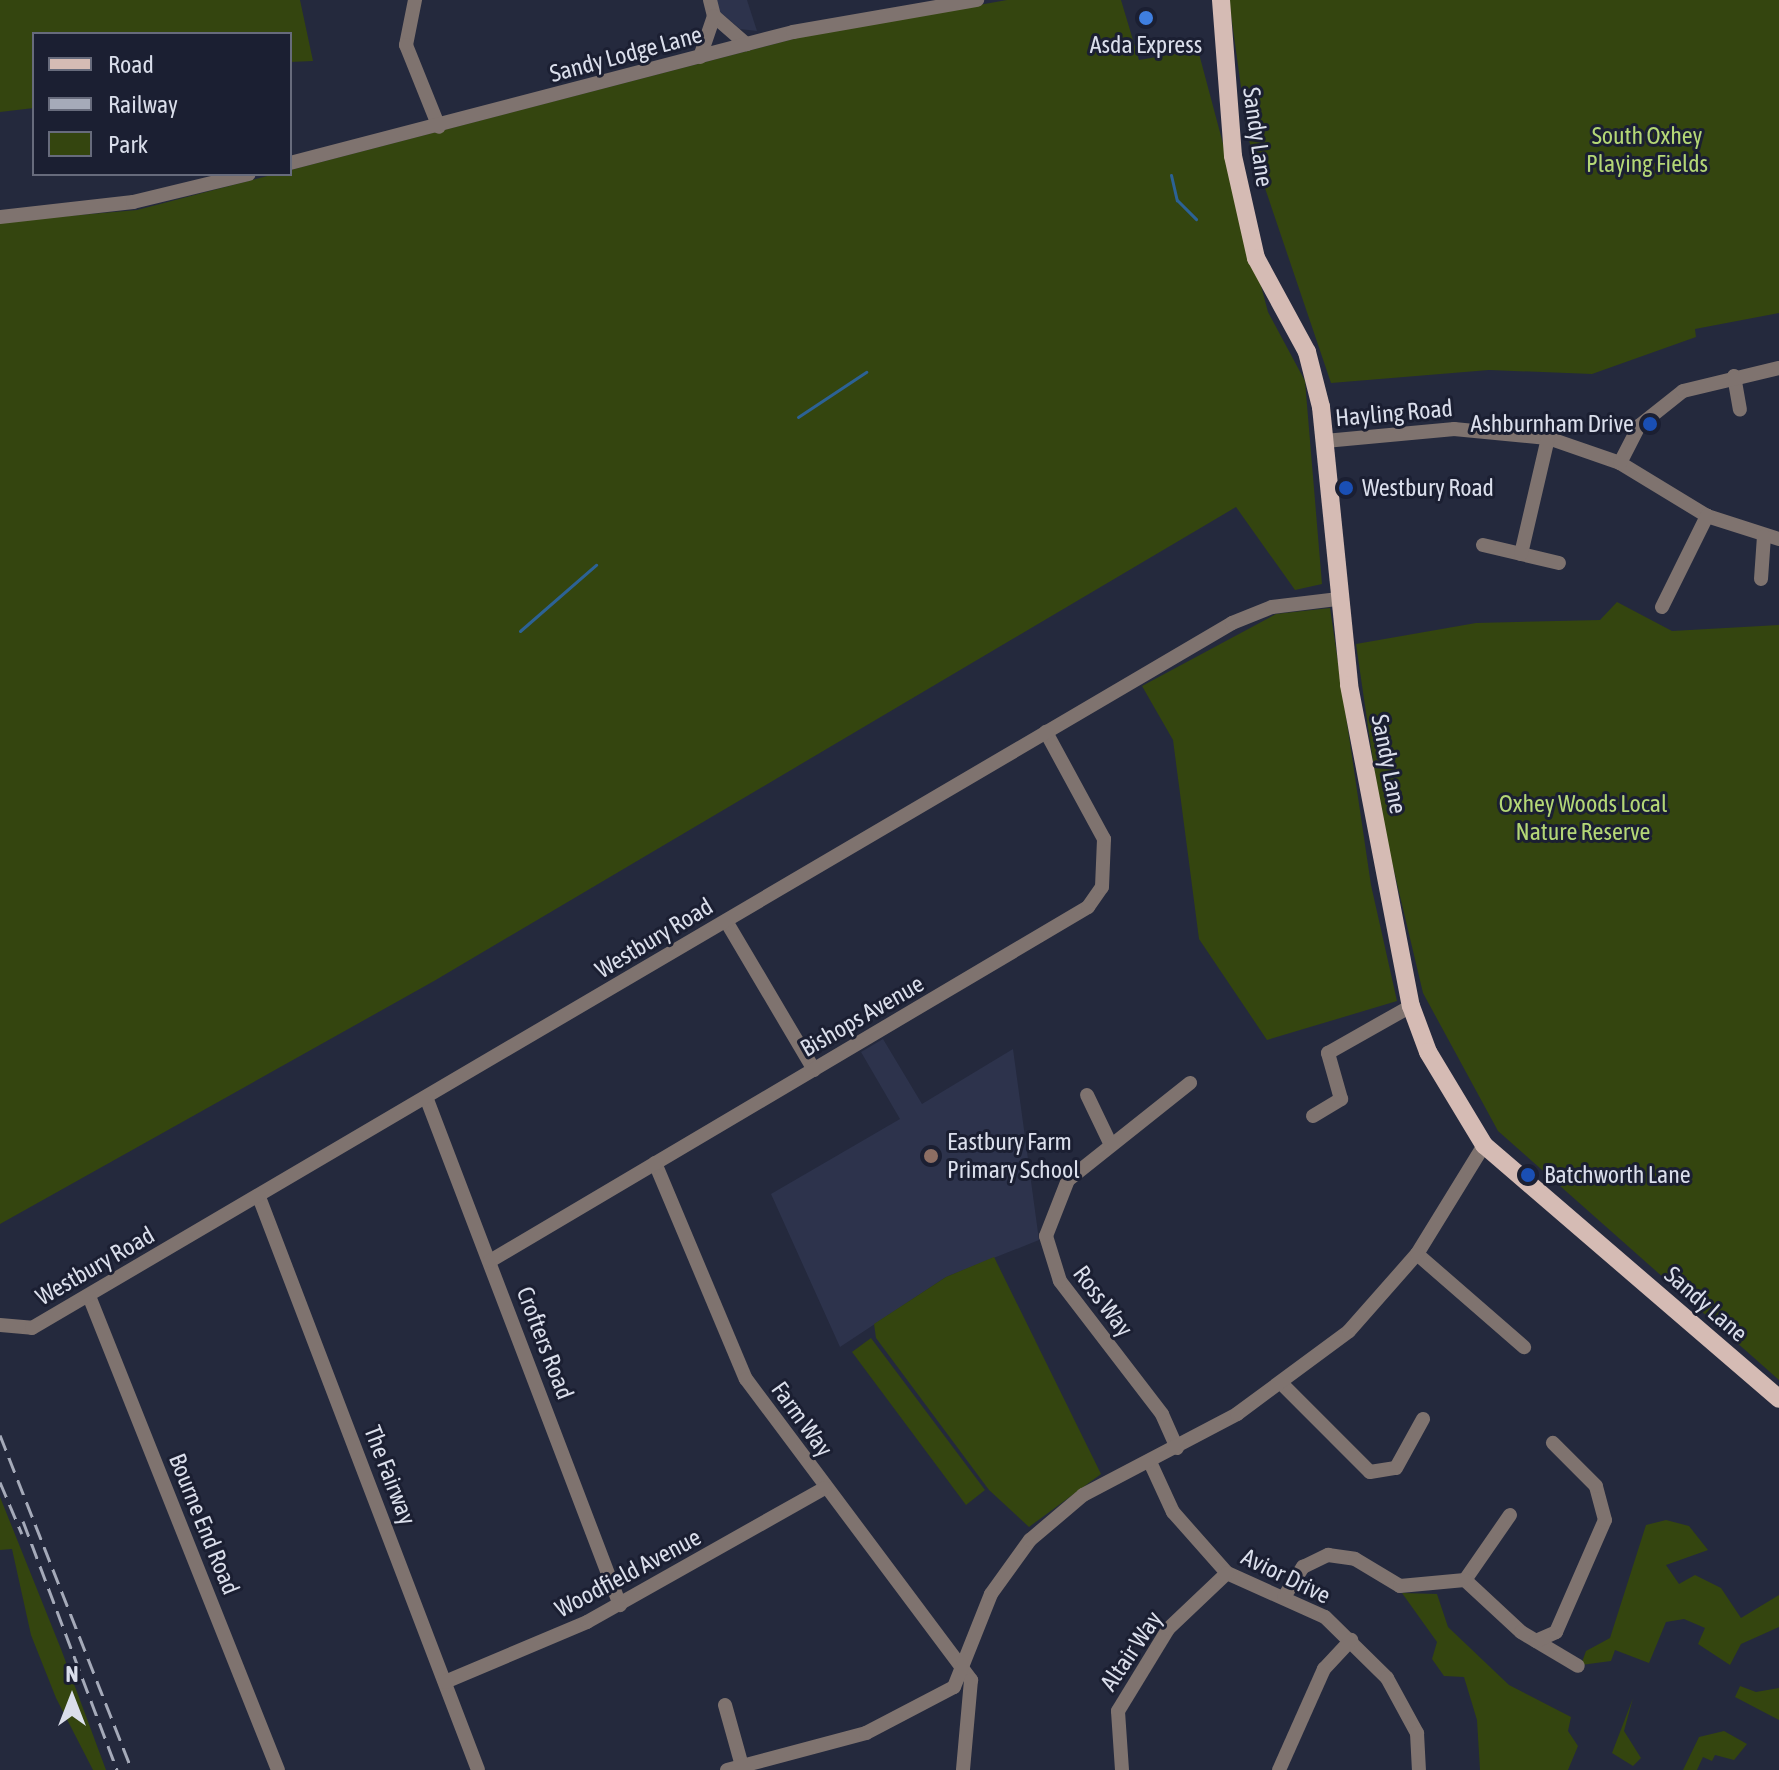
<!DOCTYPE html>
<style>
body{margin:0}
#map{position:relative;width:1779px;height:1770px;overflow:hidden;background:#24293d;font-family:"Asap Condensed",sans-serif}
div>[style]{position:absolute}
.built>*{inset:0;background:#2d334c}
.green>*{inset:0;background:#34450f}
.stream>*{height:3px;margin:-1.5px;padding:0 1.5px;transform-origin:1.5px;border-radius:1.5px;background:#2c6295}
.minor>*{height:14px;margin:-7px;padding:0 7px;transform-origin:7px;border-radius:7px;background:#7f736f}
.major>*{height:18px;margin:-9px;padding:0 9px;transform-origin:9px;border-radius:9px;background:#d5bbb4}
.rail>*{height:3px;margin-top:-1.5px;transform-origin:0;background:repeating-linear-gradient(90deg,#a5aab9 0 16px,transparent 0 24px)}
.dots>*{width:22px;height:22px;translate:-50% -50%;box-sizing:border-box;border:4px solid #1b1f32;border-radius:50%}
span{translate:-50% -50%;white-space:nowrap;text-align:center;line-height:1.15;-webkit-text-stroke:6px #1b1f32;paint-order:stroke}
.poi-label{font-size:24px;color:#dadeeb}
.right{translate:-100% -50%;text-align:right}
.left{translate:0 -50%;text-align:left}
.street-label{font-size:24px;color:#dadeeb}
.park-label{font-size:24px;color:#b4d776}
.legend{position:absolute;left:32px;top:32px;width:260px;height:144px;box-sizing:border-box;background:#1b1f32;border:2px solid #676b7c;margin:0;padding:10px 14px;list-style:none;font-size:24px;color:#dadeeb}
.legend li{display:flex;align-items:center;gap:16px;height:40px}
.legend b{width:40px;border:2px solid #676b7c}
.north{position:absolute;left:32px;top:1658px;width:80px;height:80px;-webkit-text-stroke:6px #1b1f32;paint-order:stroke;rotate:0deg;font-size:22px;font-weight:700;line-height:32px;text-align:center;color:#dadeeb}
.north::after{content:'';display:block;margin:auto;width:28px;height:36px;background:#dadeeb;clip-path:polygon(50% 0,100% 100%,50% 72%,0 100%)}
</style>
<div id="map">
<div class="built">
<div style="clip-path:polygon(706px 0,747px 0,757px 31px,740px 29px)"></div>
<div style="clip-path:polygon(883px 1039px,922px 1104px,1013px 1049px,1039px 1240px,946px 1277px,840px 1347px,771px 1194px,900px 1119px,861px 1052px)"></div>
</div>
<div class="green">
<div style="clip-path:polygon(0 0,300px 0,313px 61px,290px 62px,290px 34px,34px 34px,34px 108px,0 112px)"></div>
<div style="clip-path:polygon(1007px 0,1121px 0,1139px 60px,1198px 50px,1268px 312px,1305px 381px,1322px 584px,1295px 590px,1236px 507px,434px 981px,0 1224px,0 222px,137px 210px,805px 36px)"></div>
<div style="clip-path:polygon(1229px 0,1779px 0,1779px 313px,1695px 329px,1696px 337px,1592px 374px,1489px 370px,1331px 383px,1248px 138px)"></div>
<div style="clip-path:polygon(1617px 602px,1672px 631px,1779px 625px,1779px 1380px,1498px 1131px,1423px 993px,1381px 816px,1356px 644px,1476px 623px,1600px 620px)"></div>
<div style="clip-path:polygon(1330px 608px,1371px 885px,1397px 1001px,1267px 1040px,1199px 939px,1173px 740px,1142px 686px,1276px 614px)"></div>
<div style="clip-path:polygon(994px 1257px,1101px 1474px,1029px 1527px,989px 1490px,876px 1338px,874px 1324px,946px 1277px)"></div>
<div style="clip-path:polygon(871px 1338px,985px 1490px,966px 1505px,852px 1352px)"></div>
<div style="clip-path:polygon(0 1497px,61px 1649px,106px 1770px,93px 1770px,56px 1698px,31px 1635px,12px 1549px,0 1550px)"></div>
<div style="clip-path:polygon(1666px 1520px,1689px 1526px,1708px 1550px,1666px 1565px,1679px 1584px,1695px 1575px,1721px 1588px,1741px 1618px,1779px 1595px,1779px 1627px,1741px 1644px,1730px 1665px,1698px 1644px,1705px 1628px,1684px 1619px,1666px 1622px,1649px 1663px,1615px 1650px,1611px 1661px,1581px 1665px,1586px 1651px,1610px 1638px,1646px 1525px)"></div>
<div style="clip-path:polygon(1402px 1593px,1437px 1594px,1448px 1627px,1509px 1685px,1571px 1717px,1568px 1731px,1578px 1746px,1568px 1770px,1480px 1770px,1477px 1720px,1464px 1677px,1444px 1676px,1432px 1659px,1437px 1642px)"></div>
<div style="clip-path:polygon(1740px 1686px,1756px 1692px,1779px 1688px,1779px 1720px,1735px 1697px)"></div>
<div style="clip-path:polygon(1633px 1698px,1624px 1731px,1641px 1758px,1633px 1766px,1612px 1753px)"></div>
<div style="clip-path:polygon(1724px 1731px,1747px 1744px,1734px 1760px,1715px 1755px,1712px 1761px,1703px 1757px,1697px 1770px,1683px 1770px,1699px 1737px)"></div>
</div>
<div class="stream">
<div style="left:1171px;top:175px;width:26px;rotate:77deg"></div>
<div style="left:1177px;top:200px;width:27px;rotate:45deg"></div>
<div style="left:798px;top:417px;width:82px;rotate:-33.5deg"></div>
<div style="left:520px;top:631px;width:101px;rotate:-41deg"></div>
</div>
<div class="minor">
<div style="left:415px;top:0;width:46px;rotate:101.3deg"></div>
<div style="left:406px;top:45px;width:88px;rotate:68.1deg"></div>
<div style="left:710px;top:0;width:16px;rotate:76deg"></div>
<div style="left:714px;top:16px;width:43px;rotate:41.2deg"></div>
<div style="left:700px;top:57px;width:43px;rotate:-71.1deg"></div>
<div style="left:290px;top:163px;width:520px;rotate:-14.6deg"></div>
<div style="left:793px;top:32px;width:187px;rotate:-9.9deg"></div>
<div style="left:0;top:217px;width:134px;rotate:-6.4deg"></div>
<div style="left:133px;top:202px;width:119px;rotate:-13.6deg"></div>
<div style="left:1734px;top:376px;width:34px;rotate:80deg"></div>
<div style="left:1325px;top:441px;width:130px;rotate:-5.3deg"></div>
<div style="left:1454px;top:429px;width:94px;rotate:5.5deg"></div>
<div style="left:1548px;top:438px;width:76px;rotate:19.1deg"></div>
<div style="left:1620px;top:463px;width:102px;rotate:31.3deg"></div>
<div style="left:1707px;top:516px;width:76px;rotate:17.7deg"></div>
<div style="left:1620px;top:463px;width:42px;rotate:-62.8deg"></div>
<div style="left:1639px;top:426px;width:56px;rotate:-38.5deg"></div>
<div style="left:1683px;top:391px;width:99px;rotate:-13.5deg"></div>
<div style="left:1483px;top:545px;width:78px;rotate:13.3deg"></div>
<div style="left:1521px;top:554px;width:119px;rotate:-76.9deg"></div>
<div style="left:1761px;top:579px;width:43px;rotate:-86deg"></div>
<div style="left:1662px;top:607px;width:102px;rotate:-63.7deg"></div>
<div style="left:726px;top:921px;width:173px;rotate:59.4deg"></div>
<div style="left:1087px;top:1095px;width:53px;rotate:64.4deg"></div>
<div style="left:426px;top:1097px;width:544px;rotate:69.1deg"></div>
<div style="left:1313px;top:1116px;width:33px;rotate:-31deg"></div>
<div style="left:1341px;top:1099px;width:48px;rotate:-105.8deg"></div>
<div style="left:1328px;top:1053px;width:95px;rotate:-29.5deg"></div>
<div style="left:655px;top:1163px;width:234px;rotate:67.2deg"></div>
<div style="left:746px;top:1379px;width:376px;rotate:53.2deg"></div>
<div style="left:971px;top:1680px;width:90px;rotate:95.1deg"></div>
<div style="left:259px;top:1197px;width:613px;rotate:69.08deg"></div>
<div style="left:1417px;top:1254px;width:142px;rotate:41deg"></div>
<div style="left:490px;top:1261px;width:695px;rotate:-30.62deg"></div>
<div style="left:1088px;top:907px;width:24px;rotate:-55deg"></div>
<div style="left:1102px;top:887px;width:48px;rotate:-87.6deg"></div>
<div style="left:1104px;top:839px;width:122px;rotate:-118.5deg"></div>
<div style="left:89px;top:1296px;width:510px;rotate:68.26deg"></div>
<div style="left:0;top:1325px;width:32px;rotate:5deg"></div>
<div style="left:32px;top:1328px;width:1392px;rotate:-30.43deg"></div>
<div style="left:1232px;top:623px;width:43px;rotate:-21.8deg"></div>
<div style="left:1272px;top:607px;width:65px;rotate:-7deg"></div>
<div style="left:1282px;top:1384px;width:124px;rotate:45deg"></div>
<div style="left:1370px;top:1472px;width:26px;rotate:-9deg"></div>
<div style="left:1396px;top:1468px;width:56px;rotate:-61.1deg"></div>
<div style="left:1177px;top:1448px;width:37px;rotate:-114deg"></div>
<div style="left:1162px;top:1414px;width:168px;rotate:-127.5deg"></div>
<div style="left:1060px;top:1281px;width:47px;rotate:-107.3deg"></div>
<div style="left:1046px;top:1236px;width:60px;rotate:-68.6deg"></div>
<div style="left:1068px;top:1180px;width:156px;rotate:-38.5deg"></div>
<div style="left:1150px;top:1462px;width:55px;rotate:65.3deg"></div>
<div style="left:1173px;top:1512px;width:81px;rotate:48.5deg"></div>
<div style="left:1227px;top:1573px;width:107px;rotate:24.2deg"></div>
<div style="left:1325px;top:1617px;width:87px;rotate:44.5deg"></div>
<div style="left:1387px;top:1678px;width:63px;rotate:61.4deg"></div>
<div style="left:1417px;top:1733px;width:37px;rotate:87deg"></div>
<div style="left:1465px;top:1580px;width:79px;rotate:-55.3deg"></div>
<div style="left:1284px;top:1597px;width:36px;rotate:-58deg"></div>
<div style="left:1303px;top:1567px;width:28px;rotate:-26deg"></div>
<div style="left:1328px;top:1555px;width:27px;rotate:8deg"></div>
<div style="left:1355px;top:1559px;width:52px;rotate:31deg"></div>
<div style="left:1400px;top:1586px;width:65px;rotate:-5.3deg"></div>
<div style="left:1465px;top:1580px;width:76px;rotate:42.9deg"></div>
<div style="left:1521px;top:1632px;width:66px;rotate:30.8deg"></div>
<div style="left:1536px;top:1641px;width:22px;rotate:-24deg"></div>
<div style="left:1556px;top:1632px;width:122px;rotate:-66.4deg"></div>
<div style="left:1605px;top:1520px;width:35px;rotate:-105deg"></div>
<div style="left:1596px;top:1486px;width:61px;rotate:-135deg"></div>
<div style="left:445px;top:1682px;width:154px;rotate:-22.9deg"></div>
<div style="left:587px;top:1622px;width:273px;rotate:-29.4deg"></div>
<div style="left:725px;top:1705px;width:63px;rotate:74.4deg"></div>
<div style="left:727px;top:1770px;width:144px;rotate:-14.9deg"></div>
<div style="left:866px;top:1733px;width:99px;rotate:-27.6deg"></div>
<div style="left:954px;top:1687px;width:100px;rotate:-68.3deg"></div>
<div style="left:991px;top:1594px;width:67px;rotate:-54.2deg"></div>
<div style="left:1030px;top:1540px;width:70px;rotate:-40.3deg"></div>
<div style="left:1083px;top:1495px;width:174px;rotate:-27.7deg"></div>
<div style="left:1237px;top:1414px;width:139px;rotate:-36.5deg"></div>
<div style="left:1349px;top:1331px;width:103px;rotate:-48.6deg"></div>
<div style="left:1417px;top:1254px;width:128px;rotate:-58.4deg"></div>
<div style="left:1122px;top:1770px;width:59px;rotate:-93.9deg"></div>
<div style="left:1118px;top:1711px;width:96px;rotate:-58.6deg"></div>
<div style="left:1168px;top:1629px;width:81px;rotate:-43.5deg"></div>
<div style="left:1279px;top:1770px;width:111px;rotate:-66deg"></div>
<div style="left:1324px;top:1669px;width:40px;rotate:-47deg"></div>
</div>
<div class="major">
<div style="left:1221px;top:0;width:156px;rotate:85.6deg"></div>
<div style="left:1233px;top:156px;width:105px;rotate:77.3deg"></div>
<div style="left:1256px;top:258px;width:107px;rotate:61.5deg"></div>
<div style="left:1307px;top:352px;width:57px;rotate:75.7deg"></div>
<div style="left:1321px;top:407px;width:279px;rotate:84.2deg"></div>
<div style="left:1349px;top:685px;width:327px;rotate:79.1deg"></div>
<div style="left:1411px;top:1006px;width:49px;rotate:69.7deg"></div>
<div style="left:1428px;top:1052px;width:109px;rotate:58.9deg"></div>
<div style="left:1484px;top:1145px;width:389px;rotate:40.7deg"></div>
</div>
<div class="rail">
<div style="left:0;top:1435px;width:360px;rotate:68.5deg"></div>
<div style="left:0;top:1482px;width:56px;rotate:67.1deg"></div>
<div style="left:23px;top:1521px;width:266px;rotate:69.3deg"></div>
</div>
<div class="dots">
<div style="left:1146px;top:18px;background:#3f7fe0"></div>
<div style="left:1650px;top:424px;background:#1a4fb4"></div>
<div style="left:1346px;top:488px;background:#1a4fb4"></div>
<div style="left:931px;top:1156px;background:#8d6e63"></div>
<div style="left:1528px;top:1175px;background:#1a4fb4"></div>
</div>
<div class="poi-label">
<span style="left:1146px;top:45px">Asda Express</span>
<span class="right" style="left:1634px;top:424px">Ashburnham Drive</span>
<span class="left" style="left:1362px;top:488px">Westbury Road</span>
<span class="left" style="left:947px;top:1156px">Eastbury Farm<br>Primary School</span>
<span class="left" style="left:1544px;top:1175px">Batchworth Lane</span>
</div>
<div class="street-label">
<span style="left:626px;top:54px;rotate:-15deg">Sandy Lodge Lane</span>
<span style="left:1258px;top:137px;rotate:82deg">Sandy Lane</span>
<span style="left:1394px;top:413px;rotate:-5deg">Hayling Road</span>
<span style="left:1389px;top:764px;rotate:79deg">Sandy Lane</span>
<span style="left:654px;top:938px;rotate:-31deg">Westbury Road</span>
<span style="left:862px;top:1016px;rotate:-30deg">Bishops Avenue</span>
<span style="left:95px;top:1266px;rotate:-30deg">Westbury Road</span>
<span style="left:1103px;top:1301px;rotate:53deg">Ross Way</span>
<span style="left:1706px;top:1304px;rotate:41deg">Sandy Lane</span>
<span style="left:545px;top:1343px;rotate:69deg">Crofters Road</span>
<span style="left:802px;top:1419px;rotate:54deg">Farm Way</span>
<span style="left:390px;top:1475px;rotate:69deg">The Fairway</span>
<span style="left:204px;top:1524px;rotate:68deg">Bourne End Road</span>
<span style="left:628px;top:1573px;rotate:-28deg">Woodfield Avenue</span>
<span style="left:1286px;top:1576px;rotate:26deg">Avior Drive</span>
<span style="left:1131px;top:1651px;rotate:-56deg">Altair Way</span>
</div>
<div class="park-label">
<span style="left:1647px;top:150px">South Oxhey<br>Playing Fields</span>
<span style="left:1583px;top:818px">Oxhey Woods Local<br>Nature Reserve</span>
</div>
<ul class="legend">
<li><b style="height:10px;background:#d5bbb4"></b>Road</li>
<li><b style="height:10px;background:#a5aab9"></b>Railway</li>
<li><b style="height:22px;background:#34450f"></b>Park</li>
</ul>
<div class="north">N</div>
</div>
